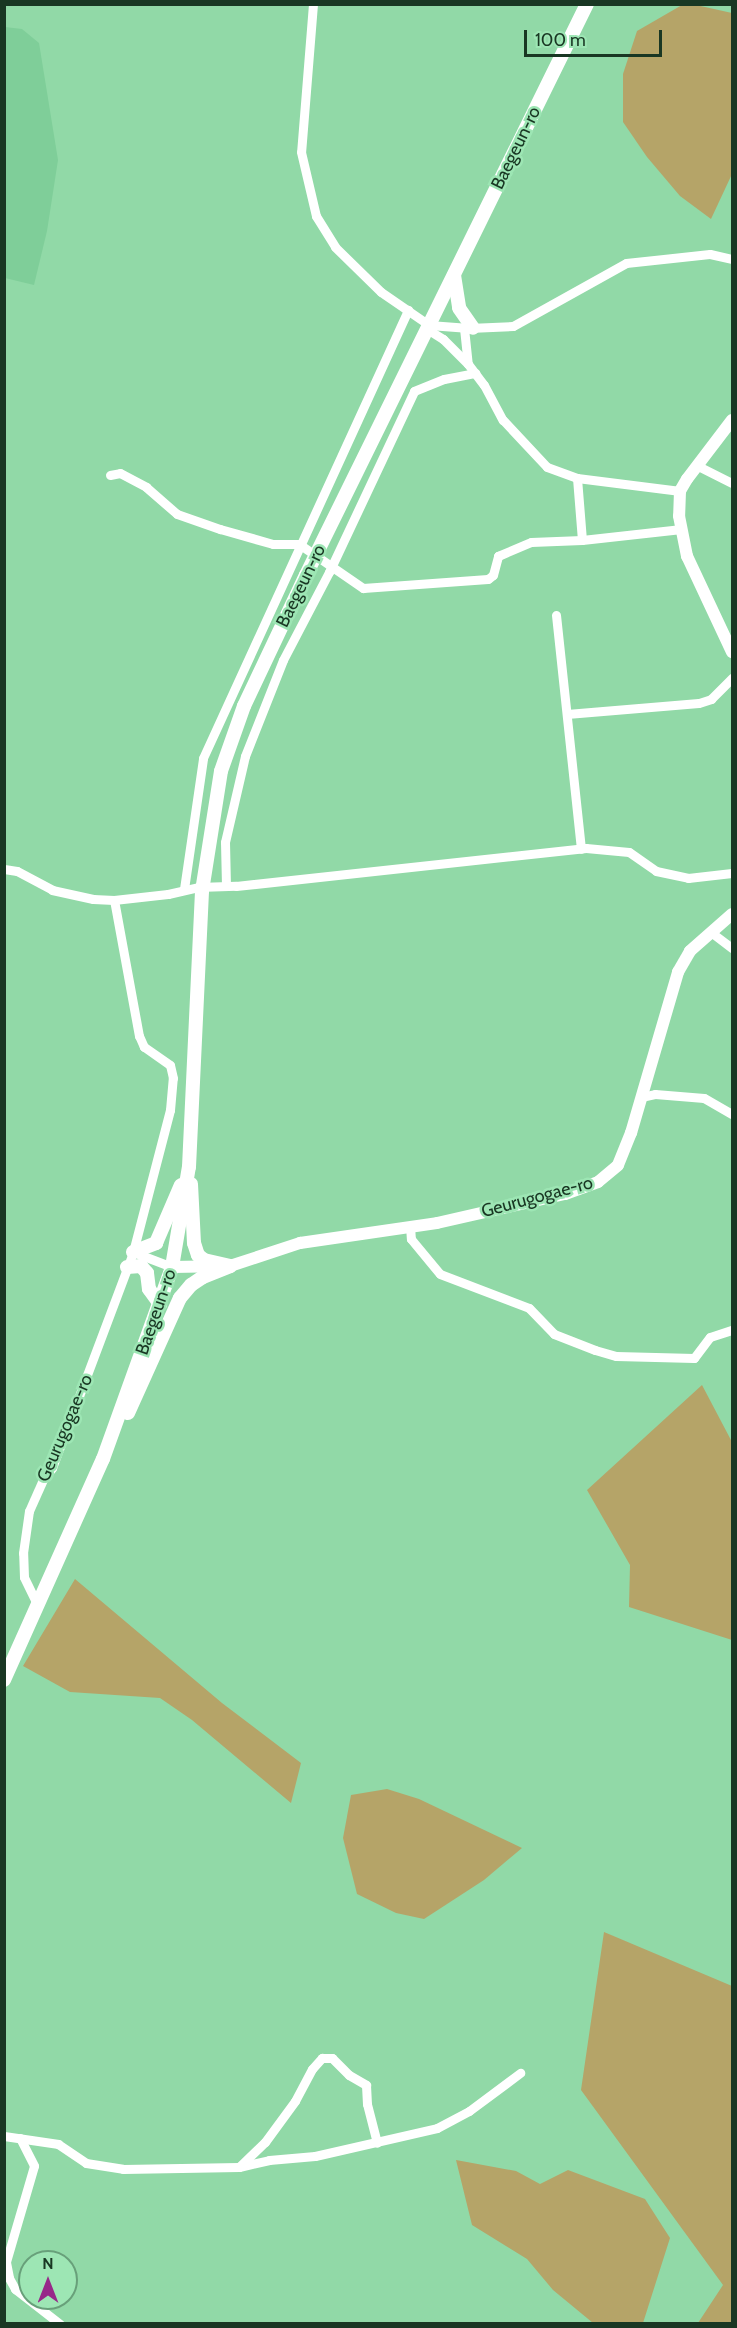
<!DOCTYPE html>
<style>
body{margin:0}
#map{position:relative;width:737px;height:2328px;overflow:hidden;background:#91d9a7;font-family:Cabin,sans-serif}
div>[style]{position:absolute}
.built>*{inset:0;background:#7fce99}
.green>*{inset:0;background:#b5a468}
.minor>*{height:9px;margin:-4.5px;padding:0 4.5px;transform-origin:4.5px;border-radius:4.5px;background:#fff}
.tertiary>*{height:12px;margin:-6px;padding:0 6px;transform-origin:6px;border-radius:6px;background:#fff}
.secondary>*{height:14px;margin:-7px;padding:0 7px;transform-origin:7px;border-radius:7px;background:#fff}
span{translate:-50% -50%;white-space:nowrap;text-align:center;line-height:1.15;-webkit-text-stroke:5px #9de6b4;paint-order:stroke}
.street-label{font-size:18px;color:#193723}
.frame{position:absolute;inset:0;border:6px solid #193723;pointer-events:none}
.north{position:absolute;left:18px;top:2250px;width:60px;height:60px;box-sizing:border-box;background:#9de6b4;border:2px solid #68a07a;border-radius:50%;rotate:0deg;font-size:16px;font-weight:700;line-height:24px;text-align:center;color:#193723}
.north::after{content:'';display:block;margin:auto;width:21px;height:27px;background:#972889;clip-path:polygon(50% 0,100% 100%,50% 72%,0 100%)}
.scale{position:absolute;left:524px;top:30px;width:138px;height:27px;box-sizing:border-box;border:3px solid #193723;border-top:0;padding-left:8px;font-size:18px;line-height:21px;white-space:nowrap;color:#193723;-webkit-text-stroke:4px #9de6b4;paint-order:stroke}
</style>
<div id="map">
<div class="built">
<div style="clip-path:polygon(5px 27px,22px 29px,39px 43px,58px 160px,47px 231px,34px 285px,5px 278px)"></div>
</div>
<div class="green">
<div style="clip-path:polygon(682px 5px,696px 5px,732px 13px,732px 174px,711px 219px,680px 196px,647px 157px,623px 122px,623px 74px,637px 31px)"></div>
<div style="clip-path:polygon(702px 1385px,732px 1442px,732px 1640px,629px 1607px,630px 1565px,587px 1490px)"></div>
<div style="clip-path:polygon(75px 1579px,222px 1703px,301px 1763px,291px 1803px,192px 1720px,160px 1698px,70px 1692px,23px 1666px)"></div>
<div style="clip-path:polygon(387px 1789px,419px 1799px,522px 1848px,484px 1880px,424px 1919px,396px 1913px,357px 1894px,343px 1838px,351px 1795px)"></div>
<div style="clip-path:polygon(604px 1932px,732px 1986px,732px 2323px,698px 2323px,723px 2285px,581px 2090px)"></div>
<div style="clip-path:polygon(456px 2160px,516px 2171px,540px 2184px,568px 2170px,645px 2199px,670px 2238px,643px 2323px,593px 2323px,553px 2290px,527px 2259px,472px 2225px)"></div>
</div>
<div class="minor">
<div style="left:313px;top:4px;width:148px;rotate:94.6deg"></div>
<div style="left:301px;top:152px;width:66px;rotate:76.8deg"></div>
<div style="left:316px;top:216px;width:36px;rotate:58deg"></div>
<div style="left:335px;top:247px;width:64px;rotate:44.4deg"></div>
<div style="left:381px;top:292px;width:58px;rotate:34.5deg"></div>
<div style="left:429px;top:325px;width:40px;rotate:4.3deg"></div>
<div style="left:469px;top:328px;width:44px;rotate:-2.6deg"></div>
<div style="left:513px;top:326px;width:129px;rotate:-29.1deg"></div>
<div style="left:626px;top:263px;width:84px;rotate:-6.1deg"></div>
<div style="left:710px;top:254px;width:23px;rotate:13deg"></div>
<div style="left:464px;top:328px;width:36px;rotate:84deg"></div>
<div style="left:427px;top:329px;width:19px;rotate:32deg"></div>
<div style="left:443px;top:339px;width:35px;rotate:45deg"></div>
<div style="left:468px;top:364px;width:26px;rotate:53deg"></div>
<div style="left:484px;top:385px;width:40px;rotate:62deg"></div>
<div style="left:503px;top:420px;width:64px;rotate:46.9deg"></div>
<div style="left:547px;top:467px;width:32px;rotate:20deg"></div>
<div style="left:577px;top:478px;width:104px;rotate:7.2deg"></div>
<div style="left:696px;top:465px;width:40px;rotate:26.6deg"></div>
<div style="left:110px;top:475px;width:10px;rotate:-11deg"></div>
<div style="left:120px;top:473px;width:30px;rotate:28deg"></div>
<div style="left:146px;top:487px;width:41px;rotate:41.1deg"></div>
<div style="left:177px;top:514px;width:46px;rotate:19.2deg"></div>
<div style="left:220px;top:529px;width:55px;rotate:15.8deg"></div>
<div style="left:273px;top:544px;width:26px"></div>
<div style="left:299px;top:544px;width:78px;rotate:34.5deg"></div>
<div style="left:363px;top:588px;width:125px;rotate:-4.1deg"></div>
<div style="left:488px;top:579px;width:6px;rotate:-39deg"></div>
<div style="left:493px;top:575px;width:20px;rotate:-75deg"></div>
<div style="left:498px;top:556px;width:36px;rotate:-23deg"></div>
<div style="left:531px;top:542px;width:51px;rotate:-2.2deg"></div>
<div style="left:582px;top:540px;width:100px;rotate:-6.3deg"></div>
<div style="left:577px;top:478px;width:62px;rotate:85.4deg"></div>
<div style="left:556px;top:615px;width:235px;rotate:83.9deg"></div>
<div style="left:567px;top:714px;width:132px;rotate:-4.8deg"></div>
<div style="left:699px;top:703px;width:13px;rotate:-18deg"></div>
<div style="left:711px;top:699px;width:30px;rotate:-45deg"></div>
<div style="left:4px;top:869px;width:13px;rotate:9deg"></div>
<div style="left:17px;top:871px;width:40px;rotate:28deg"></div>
<div style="left:52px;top:890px;width:42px;rotate:12.4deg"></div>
<div style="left:93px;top:899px;width:21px;rotate:3deg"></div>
<div style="left:114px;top:900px;width:54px;rotate:-6.3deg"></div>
<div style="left:168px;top:894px;width:31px;rotate:-13deg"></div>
<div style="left:198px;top:887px;width:38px;rotate:-2deg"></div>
<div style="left:236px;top:886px;width:352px;rotate:-6.2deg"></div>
<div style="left:586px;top:848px;width:43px;rotate:5.3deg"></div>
<div style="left:629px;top:852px;width:33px;rotate:35deg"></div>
<div style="left:656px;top:871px;width:33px;rotate:12deg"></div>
<div style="left:688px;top:878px;width:44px;rotate:-6.5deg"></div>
<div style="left:226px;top:886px;width:44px;rotate:-91.3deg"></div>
<div style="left:225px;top:842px;width:88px;rotate:-76.9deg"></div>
<div style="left:245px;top:756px;width:103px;rotate:-68.4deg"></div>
<div style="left:283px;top:660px;width:99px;rotate:-62.4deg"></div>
<div style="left:329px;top:572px;width:200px;rotate:-64.8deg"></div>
<div style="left:414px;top:391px;width:32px;rotate:-22deg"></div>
<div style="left:444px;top:379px;width:32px;rotate:-11deg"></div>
<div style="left:184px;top:889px;width:132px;rotate:-81.7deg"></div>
<div style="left:203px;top:758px;width:493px;rotate:-65.4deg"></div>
<div style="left:712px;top:933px;width:25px;rotate:37deg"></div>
<div style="left:641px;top:1097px;width:14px;rotate:-12deg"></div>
<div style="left:655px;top:1094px;width:49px;rotate:4.7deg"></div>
<div style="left:704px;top:1098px;width:32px;rotate:30deg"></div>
<div style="left:410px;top:1226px;width:13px;rotate:86deg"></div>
<div style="left:411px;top:1239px;width:45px;rotate:50.4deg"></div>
<div style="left:440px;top:1274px;width:95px;rotate:20.9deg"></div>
<div style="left:529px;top:1308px;width:36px;rotate:46deg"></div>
<div style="left:554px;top:1334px;width:44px;rotate:21.3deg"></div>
<div style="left:595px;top:1350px;width:22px;rotate:16deg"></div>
<div style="left:616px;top:1356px;width:78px;rotate:1.5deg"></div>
<div style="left:694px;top:1358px;width:26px;rotate:-53deg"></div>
<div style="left:710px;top:1337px;width:23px;rotate:-18deg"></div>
<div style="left:133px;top:1252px;width:42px;rotate:21deg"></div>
<div style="left:38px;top:1606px;width:32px;rotate:-116deg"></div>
<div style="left:24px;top:1577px;width:24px;rotate:-92deg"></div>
<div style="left:23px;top:1553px;width:42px;rotate:-81.9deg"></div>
<div style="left:29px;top:1511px;width:36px;rotate:-66deg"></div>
<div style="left:44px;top:1478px;width:13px;rotate:-51deg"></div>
<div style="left:52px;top:1468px;width:231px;rotate:-69.4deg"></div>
<div style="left:133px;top:1252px;width:147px;rotate:-75.4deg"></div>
<div style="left:170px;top:1110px;width:32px;rotate:-85deg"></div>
<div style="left:173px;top:1078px;width:13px;rotate:-103deg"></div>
<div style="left:170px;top:1065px;width:32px;rotate:-145deg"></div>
<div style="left:144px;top:1047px;width:12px;rotate:-114deg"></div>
<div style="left:139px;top:1036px;width:138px;rotate:-100.4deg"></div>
<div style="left:4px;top:2136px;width:55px;rotate:8.4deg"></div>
<div style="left:58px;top:2144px;width:34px;rotate:34deg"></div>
<div style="left:86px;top:2163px;width:37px;rotate:9deg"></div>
<div style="left:123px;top:2169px;width:116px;rotate:-1deg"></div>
<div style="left:239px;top:2167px;width:31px;rotate:-13deg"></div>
<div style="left:269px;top:2160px;width:46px;rotate:-5deg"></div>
<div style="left:315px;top:2156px;width:125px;rotate:-12.9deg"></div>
<div style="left:437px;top:2128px;width:36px;rotate:-28deg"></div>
<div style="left:469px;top:2111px;width:64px;rotate:-36.7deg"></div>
<div style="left:20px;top:2138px;width:31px;rotate:63deg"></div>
<div style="left:34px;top:2166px;width:100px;rotate:106.3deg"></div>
<div style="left:6px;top:2262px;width:16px;rotate:79deg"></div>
<div style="left:9px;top:2278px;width:13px;rotate:61deg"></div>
<div style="left:15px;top:2289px;width:57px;rotate:37.9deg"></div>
<div style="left:239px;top:2167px;width:36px;rotate:-44deg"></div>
<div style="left:265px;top:2142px;width:51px;rotate:-53.8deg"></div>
<div style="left:295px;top:2101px;width:36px;rotate:-62deg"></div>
<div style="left:312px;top:2069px;width:15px;rotate:-48deg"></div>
<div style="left:322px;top:2058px;width:10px"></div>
<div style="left:332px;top:2058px;width:24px;rotate:45deg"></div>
<div style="left:349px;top:2075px;width:20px;rotate:30deg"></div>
<div style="left:366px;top:2085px;width:19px;rotate:87deg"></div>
<div style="left:367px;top:2104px;width:40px;rotate:75.6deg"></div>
</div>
<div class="tertiary">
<div style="left:732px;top:420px;width:74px;rotate:127.3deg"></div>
<div style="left:687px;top:479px;width:14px;rotate:120deg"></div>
<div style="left:680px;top:491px;width:25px;rotate:92deg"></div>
<div style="left:679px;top:516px;width:41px;rotate:78.7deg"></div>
<div style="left:687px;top:556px;width:106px;rotate:64.9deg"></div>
<div style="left:172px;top:1267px;width:58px;rotate:-1deg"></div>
<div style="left:230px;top:1266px;width:74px;rotate:-18.2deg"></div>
<div style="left:300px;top:1243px;width:138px;rotate:-8.3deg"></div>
<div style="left:437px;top:1223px;width:131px;rotate:-12.8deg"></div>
<div style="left:565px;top:1194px;width:35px;rotate:-20deg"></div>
<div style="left:598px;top:1182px;width:26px;rotate:-40deg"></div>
<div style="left:618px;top:1165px;width:35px;rotate:-68deg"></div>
<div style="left:631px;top:1133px;width:168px;rotate:-73.7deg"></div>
<div style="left:678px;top:972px;width:24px;rotate:-60deg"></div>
<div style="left:690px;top:951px;width:56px;rotate:-41.4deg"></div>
</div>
<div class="secondary">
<div style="left:454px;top:275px;width:33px;rotate:81deg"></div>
<div style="left:459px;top:308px;width:24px;rotate:55deg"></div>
<div style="left:191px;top:1184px;width:59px;rotate:87.1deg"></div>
<div style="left:194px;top:1243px;width:13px;rotate:72deg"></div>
<div style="left:198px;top:1255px;width:8px;rotate:40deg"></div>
<div style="left:204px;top:1260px;width:27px;rotate:13deg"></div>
<div style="left:133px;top:1252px;width:25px;rotate:-21deg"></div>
<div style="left:156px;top:1243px;width:63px;rotate:-66.7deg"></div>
<div style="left:127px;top:1267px;width:14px;rotate:-4deg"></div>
<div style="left:141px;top:1266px;width:9px;rotate:49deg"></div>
<div style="left:147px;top:1273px;width:16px;rotate:83deg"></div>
<div style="left:149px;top:1289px;width:19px;rotate:54deg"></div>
<div style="left:128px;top:1413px;width:126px;rotate:-65.7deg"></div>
<div style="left:180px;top:1298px;width:17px;rotate:-50deg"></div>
<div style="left:191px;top:1285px;width:14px;rotate:-34deg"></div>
<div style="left:203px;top:1277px;width:29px;rotate:-22deg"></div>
<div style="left:4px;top:1680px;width:242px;rotate:-65.9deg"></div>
<div style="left:103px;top:1459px;width:204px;rotate:-70.2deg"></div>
<div style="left:172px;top:1267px;width:101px;rotate:-80.4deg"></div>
<div style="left:189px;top:1167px;width:276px;rotate:-87.3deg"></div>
<div style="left:202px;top:891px;width:121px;rotate:-81deg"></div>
<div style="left:221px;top:771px;width:69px;rotate:-70.5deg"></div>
<div style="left:244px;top:706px;width:145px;rotate:-64.7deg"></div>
<div style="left:306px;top:575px;width:636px;rotate:-63.8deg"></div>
</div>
<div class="street-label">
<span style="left:516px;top:148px;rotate:-64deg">Baegeun-ro</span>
<span style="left:301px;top:586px;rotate:-64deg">Baegeun-ro</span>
<span style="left:537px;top:1197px;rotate:-15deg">Geurugogae-ro</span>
<span style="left:156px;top:1312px;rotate:-71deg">Baegeun-ro</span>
<span style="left:65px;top:1428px;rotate:-67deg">Geurugogae-ro</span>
</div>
<div class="frame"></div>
<div class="north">N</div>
<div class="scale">100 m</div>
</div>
